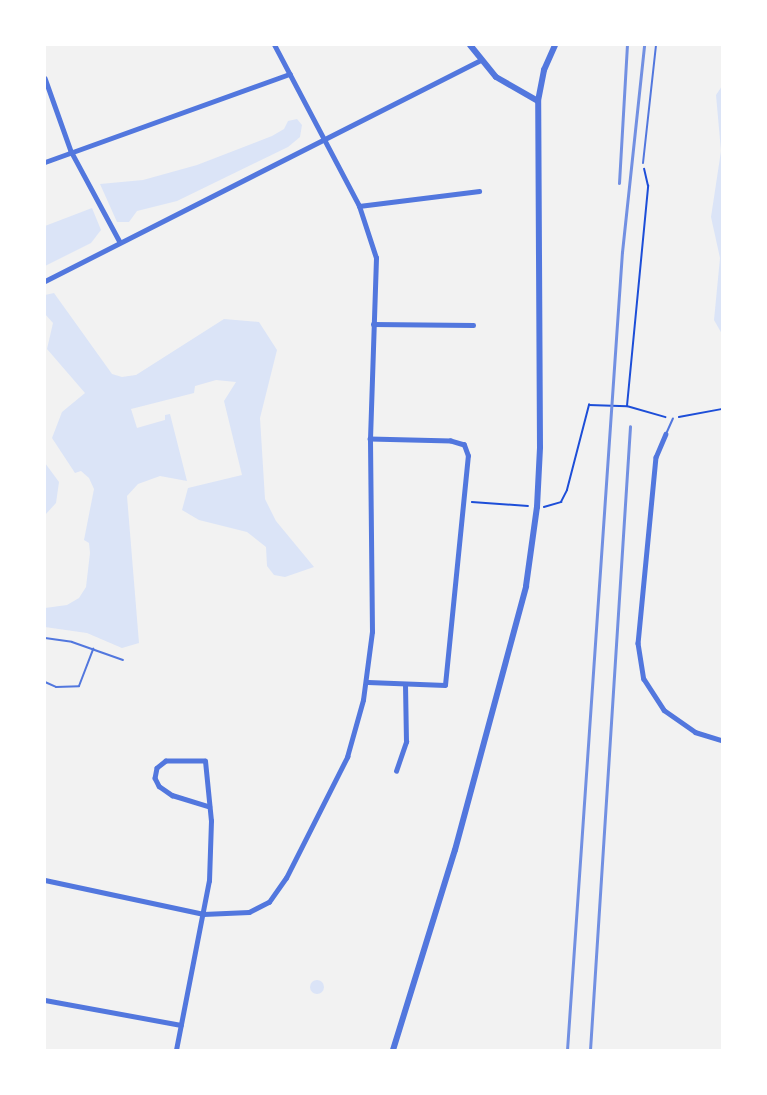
<!DOCTYPE html>
<style>
body{margin:0}
#map{position:relative;width:767px;height:1095px;overflow:hidden;background:#f2f2f2;font-family:Poppins,sans-serif}
div>[style]{position:absolute}
.green>*{inset:0;background:#dbe4f7}
.round{border-radius:50%}
.path>*{height:1.5px;margin:-0.75px;padding:0 0.75px;transform-origin:0.75px;border-radius:0.75px;background:#1d4ed8}
.service>*{height:2px;margin:-1px;padding:0 1px;transform-origin:1px;border-radius:1px;background:#5277de}
.minor>*{height:4.5px;margin:-2.25px;padding:0 2.25px;transform-origin:2.25px;border-radius:2.25px;background:#5277de}
.tertiary>*{height:6px;margin:-3px;padding:0 3px;transform-origin:3px;border-radius:3px;background:#5277de}
.rail>*{height:3px;margin:-1.5px;padding:0 1.5px;transform-origin:1.5px;border-radius:1.5px;background:#7290e2}
span{translate:-50% -50%;white-space:nowrap;text-align:center;line-height:1.15;-webkit-text-stroke:4.5px #fff;paint-order:stroke}
.frame{position:absolute;inset:0;border:46px solid #fff;pointer-events:none}
</style>
<div id="map">
<div class="green">
<div style="clip-path:polygon(722px 86px,722px 334px,714px 320px,720px 258px,711px 217px,721px 151px,716px 95px)"></div>
<div style="clip-path:polygon(297px 119px,302px 125px,300px 137px,288px 147px,177px 201px,137px 211px,129px 222px,117px 222px,100px 184px,143px 180px,197px 165px,272px 136px,284px 129px,288px 121px)"></div>
<div style="clip-path:polygon(92px 208px,101px 230px,91px 243px,45px 266px,45px 226px)"></div>
<div style="clip-path:polygon(54px 293px,112px 374px,122px 377px,136px 375px,224px 319px,259px 322px,277px 350px,260px 418px,265px 499px,276px 521px,314px 567px,285px 577px,274px 575px,267px 566px,266px 547px,247px 532px,199px 520px,182px 510px,188px 488px,242px 475px,224px 401px,236px 382px,216px 380px,195px 386px,194px 393px,131px 409px,137px 428px,165px 420px,165px 415px,170px 414px,187px 481px,160px 476px,138px 484px,127px 496px,139px 643px,122px 648px,87px 633px,45px 627px,45px 608px,67px 605px,79px 598px,86px 587px,90px 553px,89px 543px,84px 540px,94px 489px,89px 478px,81px 471px,75px 473px,52px 438px,62px 412px,85px 393px,47px 349px,53px 323px,45px 314px,45px 295px)"></div>
<div style="clip-path:polygon(45px 463px,59px 482px,56px 503px,45px 515px)"></div>
<div class="round" style="left:310px;top:980px;width:14px;height:14px"></div>
</div>
<div class="path">
<div style="left:627px;top:406px;width:221px;rotate:-84.5deg"></div>
<div style="left:648px;top:186px;width:17px;rotate:-103deg"></div>
<div style="left:679px;top:417px;width:44px;rotate:-10.5deg"></div>
<div style="left:472px;top:502px;width:56px;rotate:4.1deg"></div>
<div style="left:544px;top:507px;width:18px;rotate:-16deg"></div>
<div style="left:561px;top:502px;width:13px;rotate:-63deg"></div>
<div style="left:567px;top:490px;width:88px;rotate:-75.5deg"></div>
<div style="left:589px;top:405px;width:38px;rotate:2deg"></div>
<div style="left:627px;top:406px;width:40px;rotate:16deg"></div>
</div>
<div class="service">
<div style="left:643px;top:163px;width:119px;rotate:-83.7deg"></div>
<div style="left:666px;top:434px;width:17px;rotate:-66deg"></div>
<div style="left:45px;top:638px;width:27px;rotate:8deg"></div>
<div style="left:72px;top:642px;width:54px;rotate:19.4deg"></div>
<div style="left:45px;top:682px;width:12px;rotate:24deg"></div>
<div style="left:56px;top:687px;width:23px;rotate:-2deg"></div>
<div style="left:79px;top:686px;width:40px;rotate:-69deg"></div>
</div>
<div class="minor">
<div style="left:45px;top:78px;width:77px;rotate:70.4deg"></div>
<div style="left:71px;top:151px;width:103px;rotate:61.7deg"></div>
<div style="left:45px;top:162px;width:260px;rotate:-19.8deg"></div>
<div style="left:359px;top:206px;width:121px;rotate:-7.1deg"></div>
<div style="left:45px;top:281px;width:487px;rotate:-26.9deg"></div>
<div style="left:373px;top:324px;width:100px;rotate:0.6deg"></div>
<div style="left:666px;top:434px;width:25px;rotate:113deg"></div>
<div style="left:656px;top:457px;width:187px;rotate:95.5deg"></div>
<div style="left:638px;top:643px;width:36px;rotate:81deg"></div>
<div style="left:644px;top:679px;width:37px;rotate:57deg"></div>
<div style="left:664px;top:710px;width:38px;rotate:35deg"></div>
<div style="left:695px;top:732px;width:28px;rotate:17deg"></div>
<div style="left:368px;top:682px;width:77px;rotate:2.2deg"></div>
<div style="left:445px;top:685px;width:230px;rotate:-84.3deg"></div>
<div style="left:468px;top:456px;width:12px;rotate:-110deg"></div>
<div style="left:464px;top:445px;width:14px;rotate:-163deg"></div>
<div style="left:451px;top:441px;width:81px;rotate:-178.6deg"></div>
<div style="left:396px;top:771px;width:31px;rotate:-71deg"></div>
<div style="left:406px;top:742px;width:57px;rotate:-91deg"></div>
<div style="left:45px;top:880px;width:162px;rotate:12.1deg"></div>
<div style="left:203px;top:914px;width:46px;rotate:-2.5deg"></div>
<div style="left:249px;top:912px;width:22px;rotate:-27deg"></div>
<div style="left:269px;top:902px;width:29px;rotate:-55deg"></div>
<div style="left:286px;top:878px;width:136px;rotate:-63.2deg"></div>
<div style="left:347px;top:757px;width:59px;rotate:-74.3deg"></div>
<div style="left:363px;top:700px;width:69px;rotate:-82.5deg"></div>
<div style="left:372px;top:632px;width:193px;rotate:-90.6deg"></div>
<div style="left:370px;top:439px;width:181px;rotate:-88.1deg"></div>
<div style="left:376px;top:258px;width:55px;rotate:-108.1deg"></div>
<div style="left:359px;top:206px;width:182px;rotate:-117.8deg"></div>
<div style="left:45px;top:1000px;width:138px;rotate:10.4deg"></div>
<div style="left:176px;top:1050px;width:172px;rotate:-79deg"></div>
<div style="left:209px;top:881px;width:60px;rotate:-88.1deg"></div>
<div style="left:211px;top:821px;width:60px;rotate:-95.7deg"></div>
<div style="left:205px;top:761px;width:39px;rotate:180deg"></div>
<div style="left:166px;top:761px;width:11px;rotate:142deg"></div>
<div style="left:157px;top:768px;width:10px;rotate:101deg"></div>
<div style="left:155px;top:778px;width:9px;rotate:63deg"></div>
<div style="left:159px;top:786px;width:16px;rotate:35deg"></div>
<div style="left:172px;top:795px;width:39px;rotate:17deg"></div>
</div>
<div class="tertiary">
<div style="left:470px;top:45px;width:41px;rotate:50.9deg"></div>
<div style="left:496px;top:77px;width:48px;rotate:29.7deg"></div>
<div style="left:393px;top:1050px;width:209px;rotate:-72.8deg"></div>
<div style="left:455px;top:850px;width:273px;rotate:-74.9deg"></div>
<div style="left:526px;top:586px;width:80px;rotate:-82.1deg"></div>
<div style="left:537px;top:507px;width:60px;rotate:-87.1deg"></div>
<div style="left:540px;top:447px;width:346px;rotate:-90.3deg"></div>
<div style="left:538px;top:101px;width:32px;rotate:-79deg"></div>
<div style="left:544px;top:70px;width:27px;rotate:-66deg"></div>
</div>
<div class="rail">
<div style="left:619px;top:183px;width:138px;rotate:-86.7deg"></div>
<div style="left:567px;top:1050px;width:800px;rotate:-86.06deg"></div>
<div style="left:622px;top:252px;width:208px;rotate:-83.9deg"></div>
<div style="left:590px;top:1050px;width:625px;rotate:-86.33deg"></div>
</div>
<div class="frame"></div>
</div>
